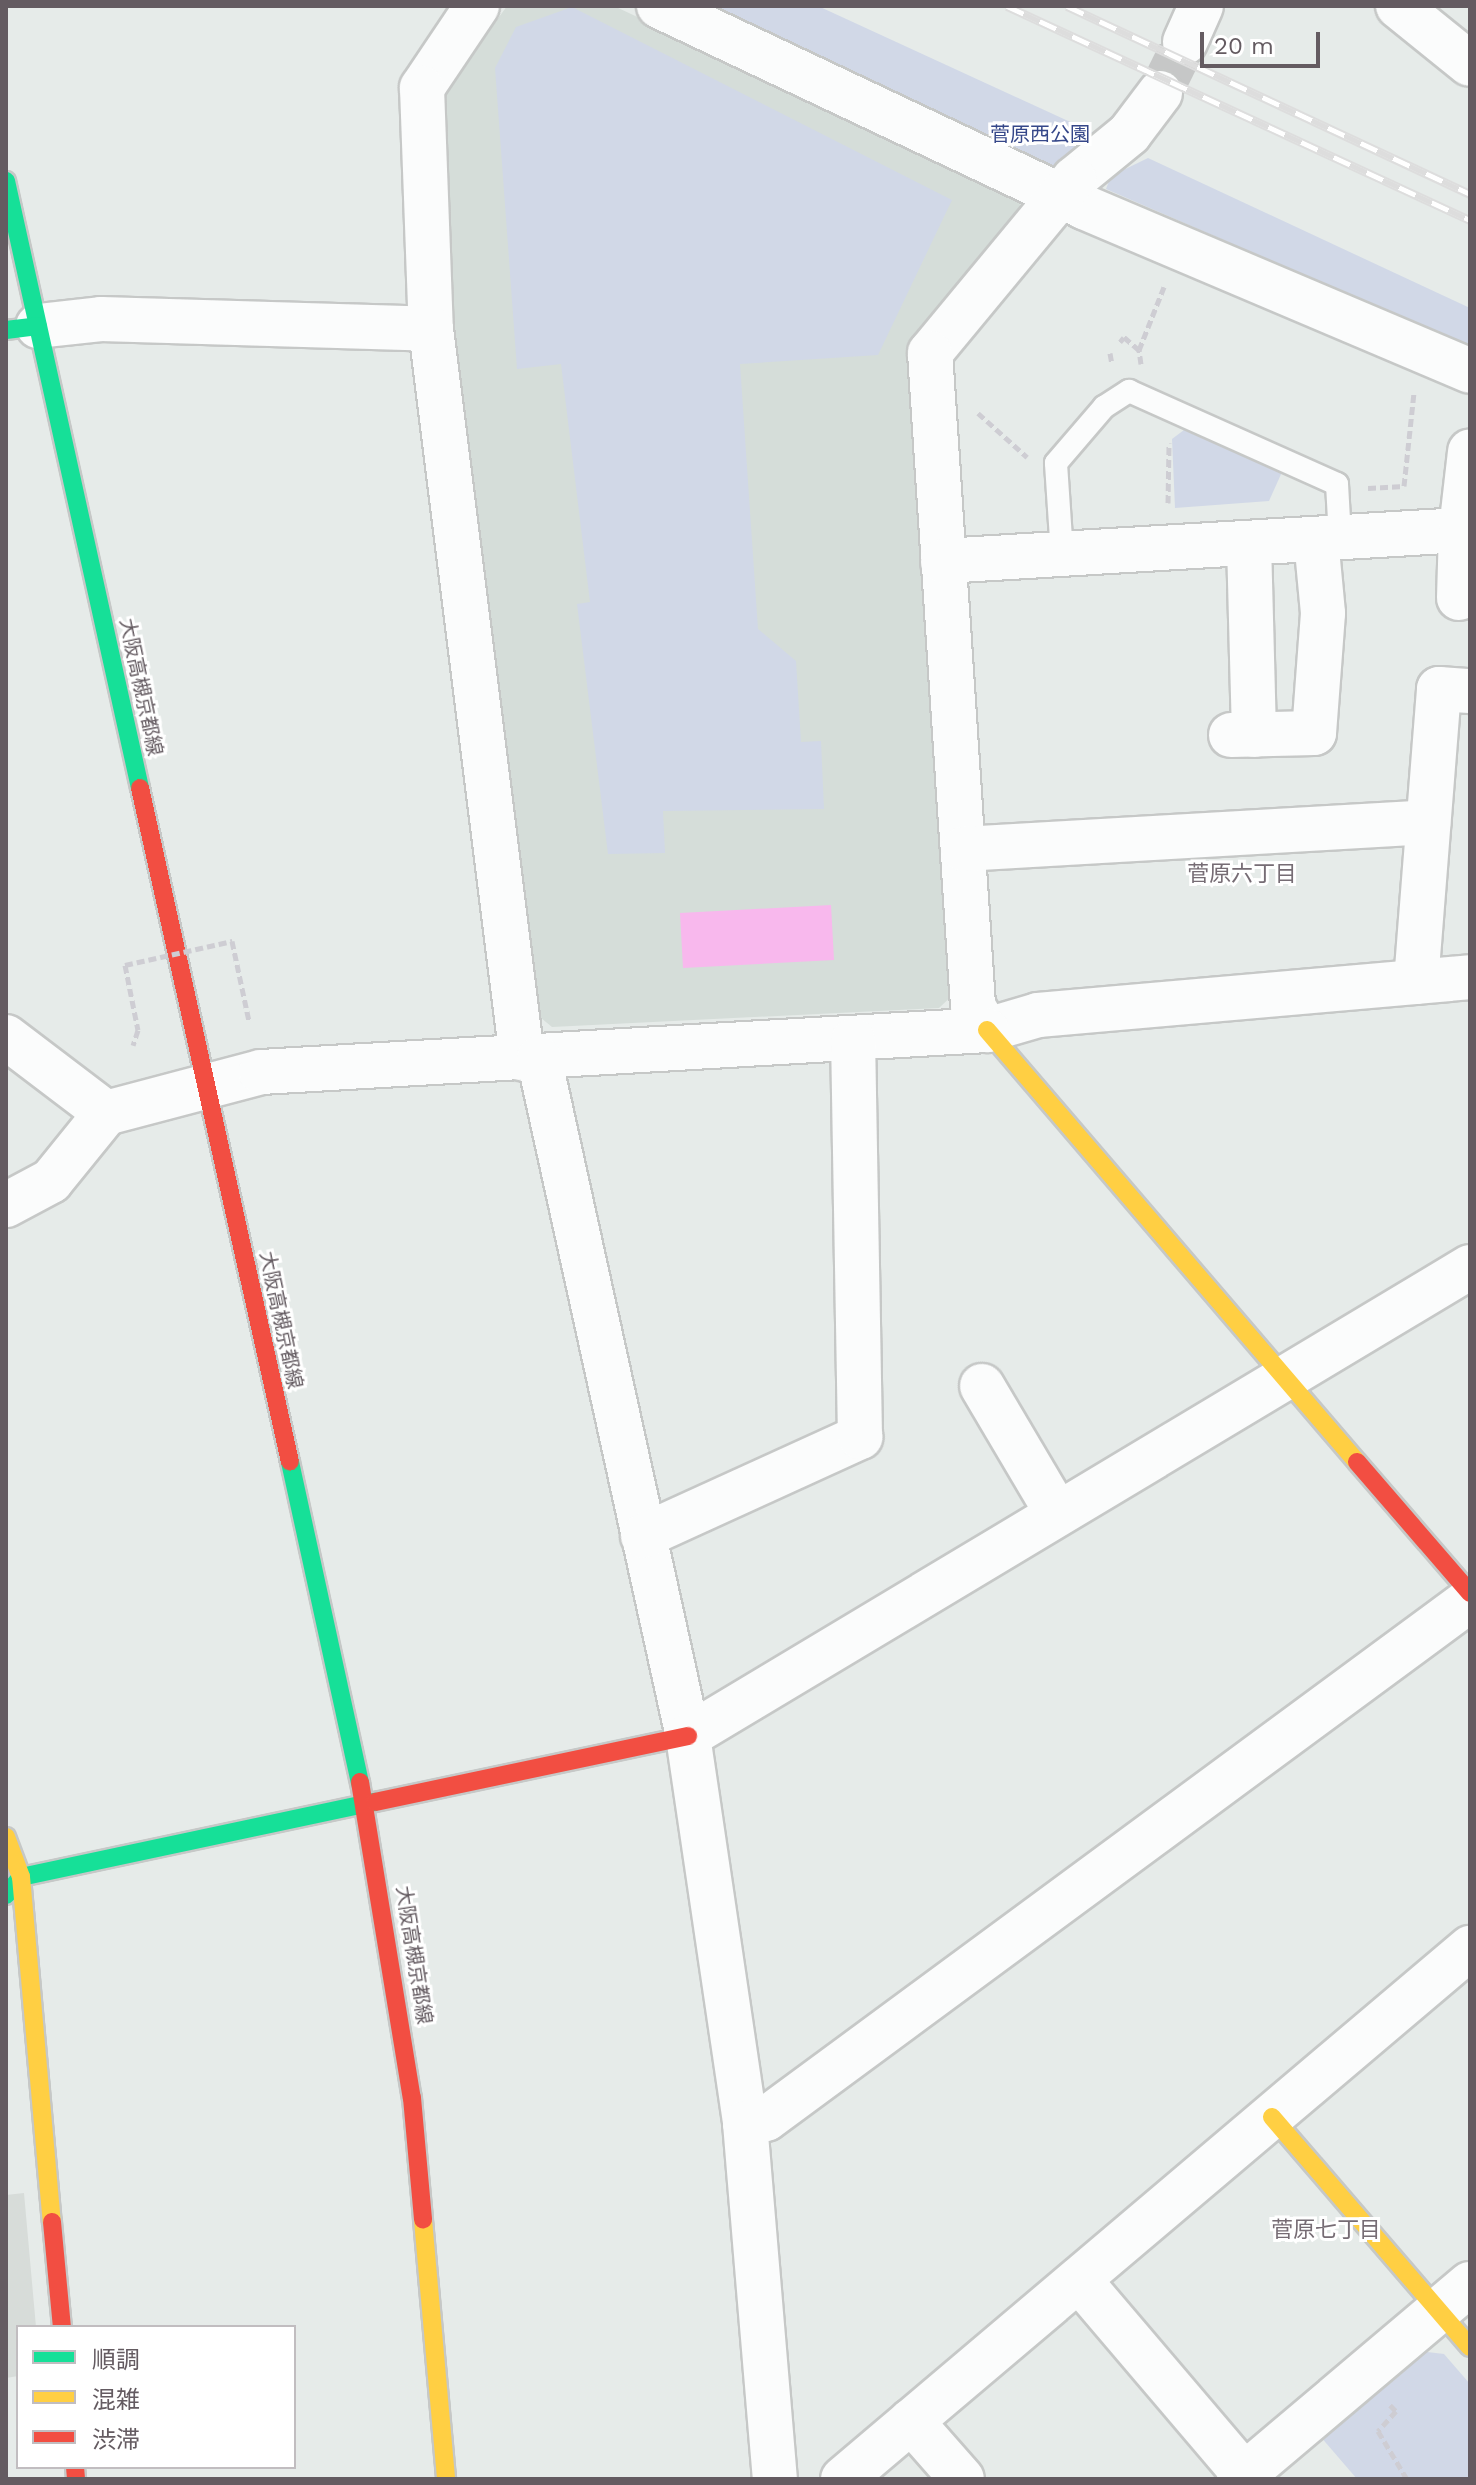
<!DOCTYPE html>
<meta charset="utf-8">
<style>
body{margin:0}
#map{position:relative;width:1476px;height:2485px;overflow:hidden;background:#e6ebe9;font-family:"Work Sans","Noto Sans JP",sans-serif}
div>[style]{position:absolute}
.industrial>*{inset:0;background:#d7dcd9}
.education>*{inset:0;background:#d5ddd9}
.green>*{inset:0;background:#d1d8e7}
.water>*{inset:0;background:#f8b8ed}
.street-tunnel>*{height:44px;margin-top:-22px;transform-origin:0;background:repeating-linear-gradient(90deg,#c6c7c7 0 44px,transparent 0 66px)}
.path>*{height:5px;margin-top:-2.5px;transform-origin:0;background:repeating-linear-gradient(90deg,#cecdd3 0 8px,transparent 0 12px)}
.roads{filter:drop-shadow(2px 0 #c6c8c7) drop-shadow(-2px 0 #c6c8c7) drop-shadow(0 2px #c6c8c7) drop-shadow(0 -2px #c6c8c7)}
.lane>*{height:22px;margin:-11px;padding:0 11px;transform-origin:11px;border-radius:11px;background:#fbfcfc}
.street>*{height:44px;margin:-22px;padding:0 22px;transform-origin:22px;border-radius:22px;background:#fbfcfc}
.fast>*{height:18px;margin:-9px;padding:0 9px;transform-origin:9px;border-radius:9px;background:#16e098}
.slow>*{height:18px;margin:-9px;padding:0 9px;transform-origin:9px;border-radius:9px;background:#ffcf43}
.jam>*{height:18px;margin:-9px;padding:0 9px;transform-origin:9px;border-radius:9px;background:#f24e42}
.rail>*{height:9px;margin-top:-4.5px;transform-origin:0;background:repeating-linear-gradient(90deg,#fff 0 18px,#ddd 0 36px);box-sizing:border-box;border-block:2px solid #ddd}
.path-bridge>*{height:5px;margin-top:-2.5px;transform-origin:0;background:repeating-linear-gradient(90deg,#cecdd3 0 8px,transparent 0 12px)}
span{translate:-50% -50%;white-space:nowrap;text-align:center;line-height:1.15;-webkit-text-stroke:6px #fff;paint-order:stroke}
.park-label{font-size:20px;color:#354789}
.street-label{font-size:20px;color:#645b61}
.neighbourhood-label{font-size:22px;color:#766c74}
.frame{position:absolute;inset:0;border:8px solid #645b61;pointer-events:none}
.legend{position:absolute;left:16px;top:2325px;width:280px;height:144px;box-sizing:border-box;background:#fff;border:2px solid #c1bdc0;margin:0;padding:10px 14px;list-style:none;font-size:24px;color:#645b61}
.legend li{display:flex;align-items:center;gap:16px;height:40px}
.legend b{width:40px;border:2px solid #c1bdc0}
.scale{position:absolute;left:1200px;top:32px;width:120px;height:36px;box-sizing:border-box;border:4px solid #645b61;border-top:0;padding-left:10px;font-size:24px;line-height:28px;white-space:nowrap;color:#645b61;-webkit-text-stroke:6px #fff;paint-order:stroke}
</style>
<div id="map">
<div class="industrial">
<div style="clip-path:polygon(24px 2193px,36px 2327px,18px 2327px,18px 2376px,6px 2378px,6px 2195px)"></div>
</div>
<div class="education">
<div style="clip-path:polygon(507px 6px,614px 6px,1018px 196px,1023px 220px,913px 348px,956px 992px,939px 1008px,552px 1027px,535px 1013px,449px 327px,441px 98px)"></div>
</div>
<div class="green">
<div style="clip-path:polygon(709px 6px,818px 6px,1103px 137px,1066px 167px,1052px 165px)"></div>
<div style="clip-path:polygon(572px 7px,952px 200px,878px 355px,740px 364px,758px 629px,796px 661px,801px 742px,821px 741px,824px 809px,663px 811px,665px 853px,608px 854px,577px 604px,590px 602px,561px 364px,517px 369px,495px 68px,516px 27px)"></div>
<div style="clip-path:polygon(1148px 158px,1470px 308px,1470px 347px,1106px 189px,1111px 176px)"></div>
<div style="clip-path:polygon(1184px 430px,1282px 472px,1269px 501px,1175px 508px,1172px 439px)"></div>
<div style="clip-path:polygon(1419px 2351px,1444px 2354px,1470px 2384px,1470px 2479px,1357px 2479px,1320px 2436px)"></div>
</div>
<div class="water">
<div style="clip-path:polygon(831px 905px,834px 960px,683px 968px,680px 913px)"></div>
</div>
<div class="street-tunnel">
<div style="left:1160px;top:93px;width:57px;rotate:-63.9deg"></div>
</div>
<div class="path">
<div style="left:1120px;top:342px;width:6px;rotate:-51deg"></div>
<div style="left:1124px;top:337px;width:20px;rotate:41deg"></div>
<div style="left:1110px;top:353px;width:11px;rotate:80deg"></div>
<div style="left:1141px;top:364px;width:14px;rotate:-98deg"></div>
<div style="left:1139px;top:350px;width:68px;rotate:-68.4deg"></div>
<div style="left:978px;top:413px;width:66px;rotate:41.9deg"></div>
<div style="left:1368px;top:488px;width:36px;rotate:-3deg"></div>
<div style="left:1404px;top:486px;width:94px;rotate:-83.9deg"></div>
<div style="left:1168px;top:503px;width:60px;rotate:-89deg"></div>
<div style="left:232px;top:941px;width:82px;rotate:78deg"></div>
<div style="left:125px;top:965px;width:66px;rotate:78.7deg"></div>
<div style="left:138px;top:1030px;width:16px;rotate:108deg"></div>
<div style="left:1390px;top:2405px;width:8px;rotate:45deg"></div>
<div style="left:1396px;top:2411px;width:27px;rotate:132deg"></div>
<div style="left:1378px;top:2431px;width:56px;rotate:58.9deg"></div>
</div>
<div class="roads">
<div class="lane">
<div style="left:1062px;top:554px;width:91px;rotate:-93.8deg"></div>
<div style="left:1056px;top:463px;width:74px;rotate:-49.4deg"></div>
<div style="left:1104px;top:407px;width:30px;rotate:-33deg"></div>
<div style="left:1129px;top:391px;width:228px;rotate:24.1deg"></div>
<div style="left:1337px;top:484px;width:53px;rotate:86.8deg"></div>
</div>
<div class="street">
<div style="left:477px;top:6px;width:99px;rotate:123.9deg"></div>
<div style="left:422px;top:88px;width:241px;rotate:87.9deg"></div>
<div style="left:431px;top:329px;width:735px;rotate:82.88deg"></div>
<div style="left:659px;top:6px;width:470px;rotate:25.3deg"></div>
<div style="left:1084px;top:207px;width:419px;rotate:23deg"></div>
<div style="left:1398px;top:6px;width:92px;rotate:38.9deg"></div>
<div style="left:1185px;top:42px;width:39px;rotate:-66deg"></div>
<div style="left:1160px;top:93px;width:51px;rotate:127.1deg"></div>
<div style="left:1129px;top:134px;width:71px;rotate:140.7deg"></div>
<div style="left:1074px;top:179px;width:226px;rotate:129.6deg"></div>
<div style="left:930px;top:353px;width:654px;rotate:86.23deg"></div>
<div style="left:973px;top:1006px;width:28px;rotate:60deg"></div>
<div style="left:987px;top:1030px;width:53px;rotate:-16.4deg"></div>
<div style="left:1038px;top:1015px;width:434px;rotate:-5deg"></div>
<div style="left:38px;top:326px;width:63px;rotate:-6.3deg"></div>
<div style="left:101px;top:319px;width:330px;rotate:1.7deg"></div>
<div style="left:1249px;top:543px;width:192px;rotate:88.5deg"></div>
<div style="left:943px;top:561px;width:519px;rotate:-3.42deg"></div>
<div style="left:1461px;top:530px;width:79px;rotate:-83.4deg"></div>
<div style="left:1459px;top:598px;width:68px;rotate:-88.3deg"></div>
<div style="left:1231px;top:735px;width:83px;rotate:-1.4deg"></div>
<div style="left:1314px;top:733px;width:120px;rotate:-85.7deg"></div>
<div style="left:1323px;top:613px;width:74px;rotate:-95.4deg"></div>
<div style="left:963px;top:849px;width:466px;rotate:-3.3deg"></div>
<div style="left:1416px;top:982px;width:294px;rotate:-85.5deg"></div>
<div style="left:1439px;top:689px;width:31px;rotate:4deg"></div>
<div style="left:6px;top:1037px;width:126px;rotate:37.2deg"></div>
<div style="left:106px;top:1113px;width:160px;rotate:-14.8deg"></div>
<div style="left:261px;top:1072px;width:727px;rotate:-3.31deg"></div>
<div style="left:539px;top:1058px;width:694px;rotate:77.61deg"></div>
<div style="left:688px;top:1736px;width:391px;rotate:81.6deg"></div>
<div style="left:745px;top:2123px;width:357px;rotate:85.2deg"></div>
<div style="left:6px;top:1205px;width:51px;rotate:-28.1deg"></div>
<div style="left:51px;top:1181px;width:87px;rotate:-51deg"></div>
<div style="left:982px;top:1386px;width:147px;rotate:59.4deg"></div>
<div style="left:643px;top:1536px;width:239px;rotate:-24.5deg"></div>
<div style="left:860px;top:1437px;width:397px;rotate:-91deg"></div>
<div style="left:688px;top:1736px;width:912px;rotate:-30.95deg"></div>
<div style="left:745px;top:2123px;width:21px;rotate:-11deg"></div>
<div style="left:766px;top:2119px;width:875px;rotate:-36.4deg"></div>
<div style="left:1079px;top:2280px;width:255px;rotate:49.6deg"></div>
<div style="left:911px;top:2421px;width:77px;rotate:48.7deg"></div>
<div style="left:843px;top:2479px;width:822px;rotate:-40.26deg"></div>
<div style="left:1239px;top:2479px;width:302px;rotate:-40.2deg"></div>
</div>
<div class="fast">
<div style="left:6px;top:181px;width:622px;rotate:77.55deg"></div>
<div style="left:6px;top:330px;width:32px;rotate:-7deg"></div>
<div style="left:290px;top:1462px;width:328px;rotate:77.7deg"></div>
<div style="left:6px;top:1895px;width:23px;rotate:-50deg"></div>
<div style="left:21px;top:1877px;width:362px;rotate:-12deg"></div>
</div>
<div class="slow">
<div style="left:987px;top:1030px;width:569px;rotate:49.42deg"></div>
<div style="left:6px;top:1837px;width:43px;rotate:69.4deg"></div>
<div style="left:21px;top:1877px;width:346px;rotate:84.9deg"></div>
<div style="left:1272px;top:2117px;width:303px;rotate:49.3deg"></div>
<div style="left:423px;top:2220px;width:260px;rotate:84.9deg"></div>
</div>
<div class="jam">
<div style="left:140px;top:788px;width:690px;rotate:77.45deg"></div>
<div style="left:1357px;top:1462px;width:173px;rotate:49.2deg"></div>
<div style="left:360px;top:1782px;width:320px;rotate:80.7deg"></div>
<div style="left:412px;top:2098px;width:122px;rotate:84.8deg"></div>
<div style="left:375px;top:1802px;width:320px;rotate:-11.9deg"></div>
<div style="left:52px;top:2222px;width:105px;rotate:84.6deg"></div>
<div style="left:75px;top:2467px;width:12px;rotate:85deg"></div>
</div>
</div>
<div class="rail">
<div style="left:1007px;top:6px;width:510px;rotate:24.81deg"></div>
<div style="left:1067px;top:6px;width:445px;rotate:25deg"></div>
</div>
<div class="path-bridge">
<div style="left:125px;top:965px;width:110px;rotate:-12.6deg"></div>
</div>
<div class="park-label">
<span style="left:1040px;top:134px">菅原西公園</span>
</div>
<div class="street-label">
<span style="left:141px;top:687px;rotate:78deg">大阪高槻京都線</span>
<span style="left:281px;top:1320px;rotate:78deg">大阪高槻京都線</span>
<span style="left:414px;top:1955px;rotate:81deg">大阪高槻京都線</span>
</div>
<div class="neighbourhood-label">
<span style="left:1242px;top:874px">菅原六丁目</span>
<span style="left:1326px;top:2230px">菅原七丁目</span>
</div>
<div class="frame"></div>
<ul class="legend">
<li><b style="height:10px;background:#16e098"></b>順調</li>
<li><b style="height:10px;background:#ffcf43"></b>混雑</li>
<li><b style="height:10px;background:#f24e42"></b>渋滞</li>
</ul>
<div class="scale">20 m</div>
</div>
